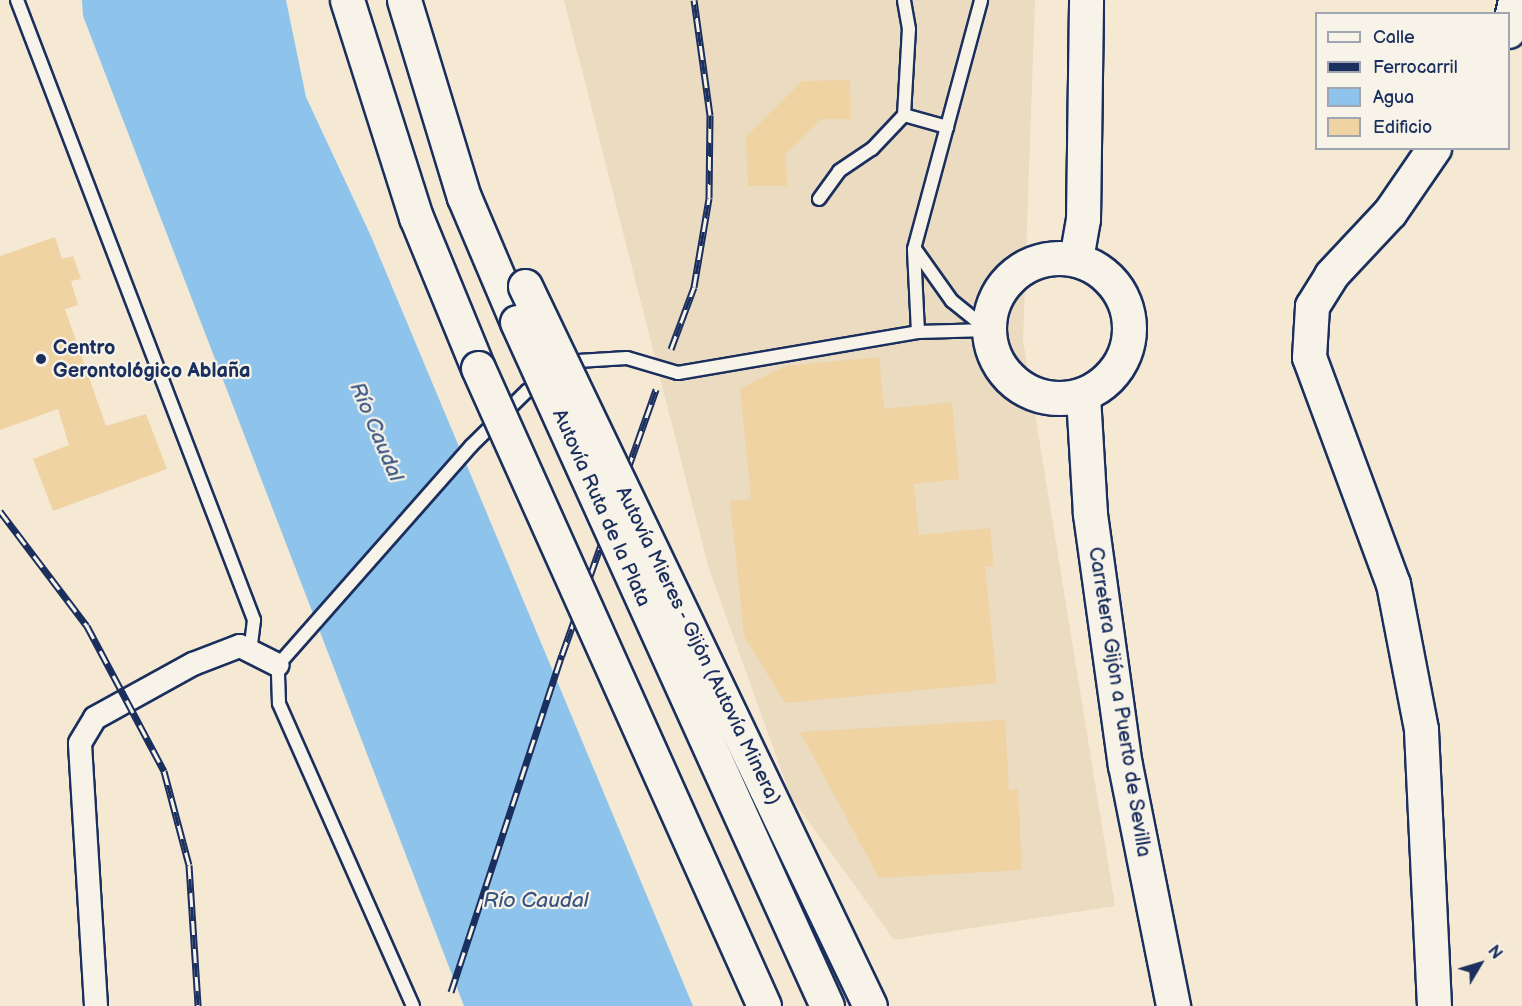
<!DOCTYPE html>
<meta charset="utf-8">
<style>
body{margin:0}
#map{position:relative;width:1522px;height:1006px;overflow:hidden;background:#f5e9d3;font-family:"Balsamiq Sans",sans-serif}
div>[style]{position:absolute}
.built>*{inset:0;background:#eadbc1}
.water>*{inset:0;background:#8ec4ec}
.building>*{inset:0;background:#efd3a3}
.roads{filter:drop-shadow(2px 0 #1b2f5e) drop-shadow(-2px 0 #1b2f5e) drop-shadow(0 2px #1b2f5e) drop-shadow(0 -2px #1b2f5e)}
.lane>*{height:12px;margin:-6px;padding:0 6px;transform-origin:6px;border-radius:6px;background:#f7f3e8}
.street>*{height:22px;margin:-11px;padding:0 11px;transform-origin:11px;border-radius:11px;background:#f7f3e8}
.secondary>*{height:33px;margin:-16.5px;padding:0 16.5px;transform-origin:16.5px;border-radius:16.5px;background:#f7f3e8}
.highway>*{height:33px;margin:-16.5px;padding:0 16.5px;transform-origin:16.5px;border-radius:16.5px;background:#f7f3e8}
.highway>.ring{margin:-16.5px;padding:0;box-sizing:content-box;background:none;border:33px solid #f7f3e8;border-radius:50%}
.rail>*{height:7px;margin-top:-3.5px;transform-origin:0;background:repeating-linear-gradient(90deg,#f7f3e8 0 14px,#1b2f5e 0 28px);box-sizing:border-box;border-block:2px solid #1b2f5e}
.bridges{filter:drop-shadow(2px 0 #1b2f5e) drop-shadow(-2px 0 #1b2f5e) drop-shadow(0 2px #1b2f5e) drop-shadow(0 -2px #1b2f5e)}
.highway-bridge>*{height:33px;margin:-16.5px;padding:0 16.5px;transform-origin:16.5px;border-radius:16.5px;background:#f7f3e8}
.dots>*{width:16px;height:16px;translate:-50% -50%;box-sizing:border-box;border:3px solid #f7f3e8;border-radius:50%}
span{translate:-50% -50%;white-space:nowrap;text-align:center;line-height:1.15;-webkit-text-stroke:4.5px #f7f3e8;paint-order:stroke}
.poi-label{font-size:20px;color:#1b2f5e;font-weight:700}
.left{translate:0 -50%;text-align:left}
.street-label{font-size:20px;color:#1b2f5e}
.water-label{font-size:21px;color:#385482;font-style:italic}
.legend{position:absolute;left:1315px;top:12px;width:195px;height:138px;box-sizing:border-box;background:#f7f3e8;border:2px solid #9fa5b1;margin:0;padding:8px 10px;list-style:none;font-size:18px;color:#1b2f5e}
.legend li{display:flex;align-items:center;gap:12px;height:30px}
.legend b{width:30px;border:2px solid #9fa5b1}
.north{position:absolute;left:1450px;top:934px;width:60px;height:60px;-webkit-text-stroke:4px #f7f3e8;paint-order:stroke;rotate:52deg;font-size:16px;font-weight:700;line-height:24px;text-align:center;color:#1b2f5e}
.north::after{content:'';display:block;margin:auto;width:21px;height:27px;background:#1b2f5e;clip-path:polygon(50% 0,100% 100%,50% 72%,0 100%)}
</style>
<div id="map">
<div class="built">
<div style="clip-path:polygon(564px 0,1035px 0,1023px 340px,1115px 906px,894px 940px,791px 797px,708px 566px)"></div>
</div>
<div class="water">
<div style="clip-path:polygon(82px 0,286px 0,306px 97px,370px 234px,693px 1006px,464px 1006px,83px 16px)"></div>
</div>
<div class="building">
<div style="clip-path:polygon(850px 80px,851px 119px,821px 119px,786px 154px,787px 186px,748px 186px,746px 137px,802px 81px)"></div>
<div style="clip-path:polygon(55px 237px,62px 259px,73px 256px,81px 279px,71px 281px,78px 305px,65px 309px,106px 426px,146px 414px,167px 469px,53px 511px,33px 459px,69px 445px,58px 409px,0 430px,0 256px)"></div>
<div style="clip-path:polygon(879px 357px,884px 409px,952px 402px,959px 479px,914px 484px,919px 535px,990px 528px,994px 566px,985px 567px,997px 683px,785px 703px,744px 636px,730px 501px,751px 499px,740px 389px,785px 366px)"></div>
<div style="clip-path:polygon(1005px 720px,1009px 790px,1018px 789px,1022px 870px,879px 878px,800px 732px)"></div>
</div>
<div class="roads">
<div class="lane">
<div style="left:17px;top:0;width:664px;rotate:69.08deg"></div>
<div style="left:254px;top:620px;width:31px;rotate:97deg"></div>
<div style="left:904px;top:115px;width:86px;rotate:-86.7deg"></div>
<div style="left:909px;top:29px;width:29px;rotate:-100deg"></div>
<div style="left:819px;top:199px;width:34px;rotate:-54deg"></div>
<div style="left:839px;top:171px;width:40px;rotate:-34deg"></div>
<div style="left:872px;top:149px;width:47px;rotate:-46.7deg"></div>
<div style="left:904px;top:115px;width:45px;rotate:15.6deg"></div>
<div style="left:915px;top:249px;width:64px;rotate:54.6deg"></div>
<div style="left:952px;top:301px;width:46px;rotate:38.9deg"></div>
<div style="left:918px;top:332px;width:83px;rotate:-92.8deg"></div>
<div style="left:914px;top:249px;width:258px;rotate:-74.9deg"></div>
<div style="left:565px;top:369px;width:15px;rotate:-32deg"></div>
<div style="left:578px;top:361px;width:49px;rotate:-3.5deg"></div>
<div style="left:627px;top:358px;width:53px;rotate:16.4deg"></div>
<div style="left:678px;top:373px;width:243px;rotate:-9.7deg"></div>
<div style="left:918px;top:332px;width:70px;rotate:-1.6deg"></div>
<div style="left:413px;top:1006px;width:331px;rotate:-113.9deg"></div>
<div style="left:279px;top:703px;width:38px;rotate:-92deg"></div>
<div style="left:278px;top:665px;width:292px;rotate:-48.6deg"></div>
<div style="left:471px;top:446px;width:78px;rotate:-44.5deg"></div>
<div style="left:527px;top:391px;width:17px;rotate:-31deg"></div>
</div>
<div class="street">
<div style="left:96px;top:1006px;width:263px;rotate:-93.5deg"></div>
<div style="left:80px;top:743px;width:29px;rotate:-59deg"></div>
<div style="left:95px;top:718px;width:112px;rotate:-28.9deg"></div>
<div style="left:193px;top:664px;width:50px;rotate:-21deg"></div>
<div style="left:240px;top:646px;width:42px;rotate:26.6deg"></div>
</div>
<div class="secondary">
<div style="left:1508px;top:31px;width:32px;rotate:-77deg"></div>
<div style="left:1434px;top:1006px;width:277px;rotate:-92.7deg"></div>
<div style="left:1421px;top:729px;width:148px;rotate:-100.9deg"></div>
<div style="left:1393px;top:584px;width:242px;rotate:-110.3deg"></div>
<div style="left:1309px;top:357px;width:51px;rotate:-86.6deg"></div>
<div style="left:1312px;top:306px;width:36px;rotate:-58deg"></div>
<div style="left:1331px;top:275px;width:86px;rotate:-46.9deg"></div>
<div style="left:1390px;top:212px;width:78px;rotate:-55.5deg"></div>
</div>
<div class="highway">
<div style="left:347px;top:0;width:228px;rotate:72.4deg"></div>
<div style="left:416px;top:217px;width:163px;rotate:67.7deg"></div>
<div style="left:404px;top:0;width:206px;rotate:73.1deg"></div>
<div style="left:464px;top:197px;width:136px;rotate:67deg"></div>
<div class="ring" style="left:989px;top:258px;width:107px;height:107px"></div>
<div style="left:1076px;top:259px;width:41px;rotate:-80.1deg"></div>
<div style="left:1083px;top:219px;width:219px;rotate:-89.2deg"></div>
<div style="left:1083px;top:396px;width:118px;rotate:86.6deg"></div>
<div style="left:1090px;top:514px;width:253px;rotate:82.1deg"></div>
<div style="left:1125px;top:765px;width:246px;rotate:78.7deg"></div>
</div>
</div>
<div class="rail">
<div style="left:671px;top:349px;width:66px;rotate:-69.6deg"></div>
<div style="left:694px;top:287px;width:90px;rotate:-80.4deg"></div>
<div style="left:709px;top:198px;width:83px;rotate:-89.3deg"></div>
<div style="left:710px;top:115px;width:116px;rotate:-97.9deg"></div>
<div style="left:0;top:511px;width:144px;rotate:52.9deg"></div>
<div style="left:87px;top:626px;width:164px;rotate:62deg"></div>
<div style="left:164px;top:771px;width:97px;rotate:75.1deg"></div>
<div style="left:189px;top:865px;width:141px;rotate:86.3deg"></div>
<div style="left:451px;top:992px;width:355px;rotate:-71.8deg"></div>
<div style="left:562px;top:655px;width:282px;rotate:-70.5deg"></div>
</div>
<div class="bridges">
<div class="highway-bridge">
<div style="left:525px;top:286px;width:798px;rotate:64.4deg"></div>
<div style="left:517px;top:322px;width:751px;rotate:65.62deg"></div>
<div style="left:478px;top:368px;width:699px;rotate:65.85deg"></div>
</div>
</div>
<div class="dots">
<div style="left:41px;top:359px;background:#1b2f5e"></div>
</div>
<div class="poi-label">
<span class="left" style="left:53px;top:360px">Centro<br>Gerontológico Ablaña</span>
</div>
<div class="street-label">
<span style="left:601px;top:508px;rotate:66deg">Autovía Ruta de la Plata</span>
<span style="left:698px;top:646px;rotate:64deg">Autovía Mieres - Gijón (Autovía Minera)</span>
<span style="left:1119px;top:702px;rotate:81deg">Carretera Gijón a Puerto de Sevilla</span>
</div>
<div class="water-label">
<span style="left:376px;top:432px;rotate:67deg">Río Caudal</span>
<span style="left:536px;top:901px">Río Caudal</span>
</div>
<ul class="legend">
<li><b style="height:8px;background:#f7f3e8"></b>Calle</li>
<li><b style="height:8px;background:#1b2f5e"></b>Ferrocarril</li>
<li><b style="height:16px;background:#8ec4ec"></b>Agua</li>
<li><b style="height:16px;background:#efd3a3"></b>Edificio</li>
</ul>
<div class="north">N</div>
</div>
